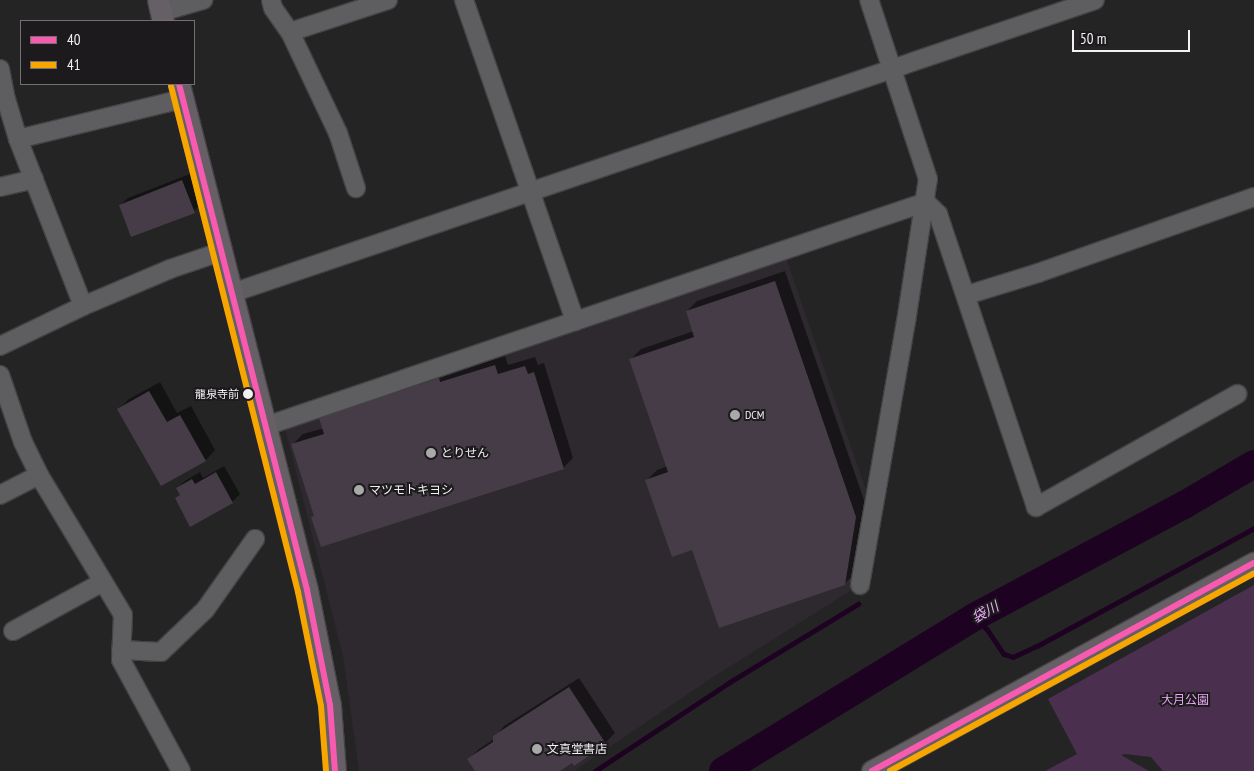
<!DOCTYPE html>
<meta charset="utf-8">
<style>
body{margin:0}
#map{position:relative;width:1254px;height:771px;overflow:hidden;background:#252425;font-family:"PT Sans Narrow","Noto Sans JP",sans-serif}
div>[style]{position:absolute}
.built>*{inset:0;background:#2e282f}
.green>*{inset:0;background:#4a2f4f}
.shadow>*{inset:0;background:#0007}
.stream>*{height:4.5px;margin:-2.25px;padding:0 2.25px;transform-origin:2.25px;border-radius:2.25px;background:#1d0321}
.river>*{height:28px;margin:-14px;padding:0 14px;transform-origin:14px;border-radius:14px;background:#1d0321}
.building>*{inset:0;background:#463c47}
.roads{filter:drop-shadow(1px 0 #444244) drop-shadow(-1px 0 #444244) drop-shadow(0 1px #444244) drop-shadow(0 -1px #444244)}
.minor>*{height:18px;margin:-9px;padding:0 9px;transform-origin:9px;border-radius:9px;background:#5e5d5f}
.major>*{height:21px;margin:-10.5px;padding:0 10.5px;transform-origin:10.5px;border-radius:10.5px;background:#665f66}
.bus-1>*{height:6px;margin:-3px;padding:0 3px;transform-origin:3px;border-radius:3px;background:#f75aaf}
.bus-2>*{height:6px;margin:-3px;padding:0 3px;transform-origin:3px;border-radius:3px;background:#f7a600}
.dots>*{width:14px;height:14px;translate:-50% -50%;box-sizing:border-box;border:2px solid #1c1a1c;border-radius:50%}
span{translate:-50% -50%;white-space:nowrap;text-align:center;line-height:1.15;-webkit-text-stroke:4px #1c1a1c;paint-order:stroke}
.bus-label{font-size:11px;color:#f2f0f2}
.right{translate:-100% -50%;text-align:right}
.poi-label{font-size:12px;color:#f2f0f2}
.left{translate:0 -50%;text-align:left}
.park-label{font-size:12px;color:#eca7f9}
.water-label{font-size:14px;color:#eea9fb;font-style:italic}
.legend{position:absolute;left:20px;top:20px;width:175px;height:65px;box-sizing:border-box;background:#1c1a1c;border:1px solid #727072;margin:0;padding:6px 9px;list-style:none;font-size:15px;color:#f2f0f2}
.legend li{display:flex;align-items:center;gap:10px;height:25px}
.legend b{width:25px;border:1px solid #727072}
.scale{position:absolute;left:1072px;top:30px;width:118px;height:22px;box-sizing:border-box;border:2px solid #f2f0f2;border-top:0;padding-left:6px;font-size:15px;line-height:18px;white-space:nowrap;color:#f2f0f2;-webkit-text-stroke:4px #1c1a1c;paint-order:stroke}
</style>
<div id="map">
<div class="built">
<div style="clip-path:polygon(786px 258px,866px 490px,850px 591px,713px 677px,574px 771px,359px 771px,343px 656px,285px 428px,590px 327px)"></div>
</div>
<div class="green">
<div style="clip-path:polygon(1254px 585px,1254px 771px,1163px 771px,1151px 757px,1125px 754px,1121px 755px,1149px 771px,1045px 771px,1077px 754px,1048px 699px)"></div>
</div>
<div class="shadow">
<div style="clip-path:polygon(190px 174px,201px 204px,194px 211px,120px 205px,128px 198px)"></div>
<div style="clip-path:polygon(785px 271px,866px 506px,855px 574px,844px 584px,693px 548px,647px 480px,657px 470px,668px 466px,631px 359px,641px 349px,694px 331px,687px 311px,697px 301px)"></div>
<div style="clip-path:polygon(505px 356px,508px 365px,535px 357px,538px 365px,544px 363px,573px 458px,563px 468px,313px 517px,315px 515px,293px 444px,303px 434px,324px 428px,321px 419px,331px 409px,449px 369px,450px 373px)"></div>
<div style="clip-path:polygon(160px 382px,177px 413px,191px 406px,215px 450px,206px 460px,162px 484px,119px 409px,129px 399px)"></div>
<div style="clip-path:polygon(224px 466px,240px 494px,232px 502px,176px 498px,181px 494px,177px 488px,185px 481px,200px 472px,203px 478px)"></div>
<div style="clip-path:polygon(579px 678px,615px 733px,605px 743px,557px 771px,477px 771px,469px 759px,479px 749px,494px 739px,504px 726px)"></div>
</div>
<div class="stream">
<div style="left:974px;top:617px;width:18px;rotate:43deg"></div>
<div style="left:987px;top:629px;width:30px;rotate:56deg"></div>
<div style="left:1004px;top:654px;width:9px;rotate:18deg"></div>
<div style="left:1013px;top:657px;width:26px;rotate:-25deg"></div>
<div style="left:1037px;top:646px;width:247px;rotate:-28.5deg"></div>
<div style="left:595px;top:771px;width:162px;rotate:-33.4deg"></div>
<div style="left:730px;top:682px;width:150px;rotate:-31.4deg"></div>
</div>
<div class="river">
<div style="left:723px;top:771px;width:294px;rotate:-31.5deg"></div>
<div style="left:974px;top:617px;width:238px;rotate:-28.1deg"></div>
<div style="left:1184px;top:505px;width:81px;rotate:-30.4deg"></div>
</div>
<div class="building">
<div style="clip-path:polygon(182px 180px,195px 213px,131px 237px,119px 205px)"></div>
<div style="clip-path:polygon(775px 281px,856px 517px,845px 585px,719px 628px,692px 550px,672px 557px,645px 480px,668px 472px,629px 359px,694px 337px,686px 311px)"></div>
<div style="clip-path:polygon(495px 365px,498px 374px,525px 366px,528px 374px,534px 372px,564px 469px,321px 547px,311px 517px,314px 516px,291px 444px,324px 434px,319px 418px,439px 378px,440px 382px)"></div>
<div style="clip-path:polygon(149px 391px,167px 422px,180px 415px,206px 461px,161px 486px,117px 409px)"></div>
<div style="clip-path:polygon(216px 472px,233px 503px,190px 527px,175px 498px,180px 495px,176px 488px,192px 479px,195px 484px)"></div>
<div style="clip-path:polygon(569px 687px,606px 744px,574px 766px,572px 763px,560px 771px,475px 771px,467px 759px,493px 742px,493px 736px)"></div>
</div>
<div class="roads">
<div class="minor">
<div style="left:271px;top:0;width:8px;rotate:76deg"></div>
<div style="left:273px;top:8px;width:29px;rotate:55deg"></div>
<div style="left:290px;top:32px;width:112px;rotate:64.6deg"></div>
<div style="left:338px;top:133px;width:58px;rotate:71.9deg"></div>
<div style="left:464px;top:0;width:340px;rotate:70.9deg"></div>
<div style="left:161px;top:12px;width:44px;rotate:-15.9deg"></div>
<div style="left:290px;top:32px;width:103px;rotate:-18.1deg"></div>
<div style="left:0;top:69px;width:31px;rotate:79deg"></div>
<div style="left:6px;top:99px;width:42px;rotate:73.3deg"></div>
<div style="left:18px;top:139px;width:179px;rotate:68.7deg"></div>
<div style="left:18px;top:139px;width:169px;rotate:-13.7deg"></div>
<div style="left:0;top:187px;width:35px;rotate:-13deg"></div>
<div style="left:232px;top:293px;width:911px;rotate:-18.75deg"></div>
<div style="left:967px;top:295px;width:74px;rotate:-17.2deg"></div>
<div style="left:1038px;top:273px;width:229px;rotate:-19.4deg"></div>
<div style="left:0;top:346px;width:92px;rotate:-25.7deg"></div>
<div style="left:83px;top:306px;width:95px;rotate:-23deg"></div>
<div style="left:170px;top:269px;width:56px;rotate:-18.8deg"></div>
<div style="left:0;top:375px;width:71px;rotate:71.1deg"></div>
<div style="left:23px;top:442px;width:37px;rotate:64deg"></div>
<div style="left:39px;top:475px;width:44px;rotate:152.9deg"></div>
<div style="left:266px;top:426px;width:697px;rotate:-18.75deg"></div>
<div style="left:926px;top:202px;width:17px;rotate:45deg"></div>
<div style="left:938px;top:214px;width:309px;rotate:71.5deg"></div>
<div style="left:1036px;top:507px;width:231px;rotate:-29.3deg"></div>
<div style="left:39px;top:475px;width:163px;rotate:59deg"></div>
<div style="left:123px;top:615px;width:45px;rotate:92.5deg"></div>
<div style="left:121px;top:660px;width:126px;rotate:61.6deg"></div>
<div style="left:860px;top:585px;width:267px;rotate:-80.1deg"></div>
<div style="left:906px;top:322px;width:145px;rotate:-81.3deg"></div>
<div style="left:928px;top:179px;width:188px;rotate:-108.2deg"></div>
<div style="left:13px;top:631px;width:102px;rotate:-28.6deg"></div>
<div style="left:121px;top:650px;width:40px;rotate:2.9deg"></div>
<div style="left:161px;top:652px;width:61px;rotate:-43.7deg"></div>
<div style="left:205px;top:610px;width:87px;rotate:-54.8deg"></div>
</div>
<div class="major">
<div style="left:158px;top:0;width:22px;rotate:77deg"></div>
<div style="left:179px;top:84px;width:522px;rotate:75.8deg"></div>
<div style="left:307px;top:590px;width:117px;rotate:78.7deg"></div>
<div style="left:330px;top:705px;width:66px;rotate:85.7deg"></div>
<div style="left:872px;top:771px;width:435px;rotate:-28.6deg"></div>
</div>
</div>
<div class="bus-1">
<div style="left:179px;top:84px;width:522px;rotate:75.8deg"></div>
<div style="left:307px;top:590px;width:117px;rotate:78.7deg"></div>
<div style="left:330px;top:705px;width:66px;rotate:85.7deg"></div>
<div style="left:872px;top:771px;width:435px;rotate:-28.6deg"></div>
</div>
<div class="bus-2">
<div style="left:171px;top:86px;width:522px;rotate:75.91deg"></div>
<div style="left:298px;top:592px;width:116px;rotate:78.6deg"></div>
<div style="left:321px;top:706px;width:65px;rotate:85.6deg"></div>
<div style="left:890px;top:771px;width:414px;rotate:-28.5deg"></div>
</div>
<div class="dots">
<div style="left:248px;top:394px;background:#f2f0f2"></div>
<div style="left:735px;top:415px;background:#aaa9aa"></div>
<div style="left:431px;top:453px;background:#aaa9aa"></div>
<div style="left:359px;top:490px;background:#aaa9aa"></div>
<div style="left:537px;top:749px;background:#aaa9aa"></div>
</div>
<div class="bus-label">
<span class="right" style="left:239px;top:394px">龍泉寺前</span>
</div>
<div class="poi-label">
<span class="left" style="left:745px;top:415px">DCM</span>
<span class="left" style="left:441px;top:453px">とりせん</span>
<span class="left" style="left:369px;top:490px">マツモトキヨシ</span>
<span class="left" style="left:547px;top:749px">文真堂書店</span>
</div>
<div class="park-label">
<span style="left:1185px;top:700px">大月公園</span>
</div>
<div class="water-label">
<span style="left:985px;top:612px;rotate:-29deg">袋川</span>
</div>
<ul class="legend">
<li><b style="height:6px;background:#f75aaf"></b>40</li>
<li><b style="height:6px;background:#f7a600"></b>41</li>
</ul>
<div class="scale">50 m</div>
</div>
